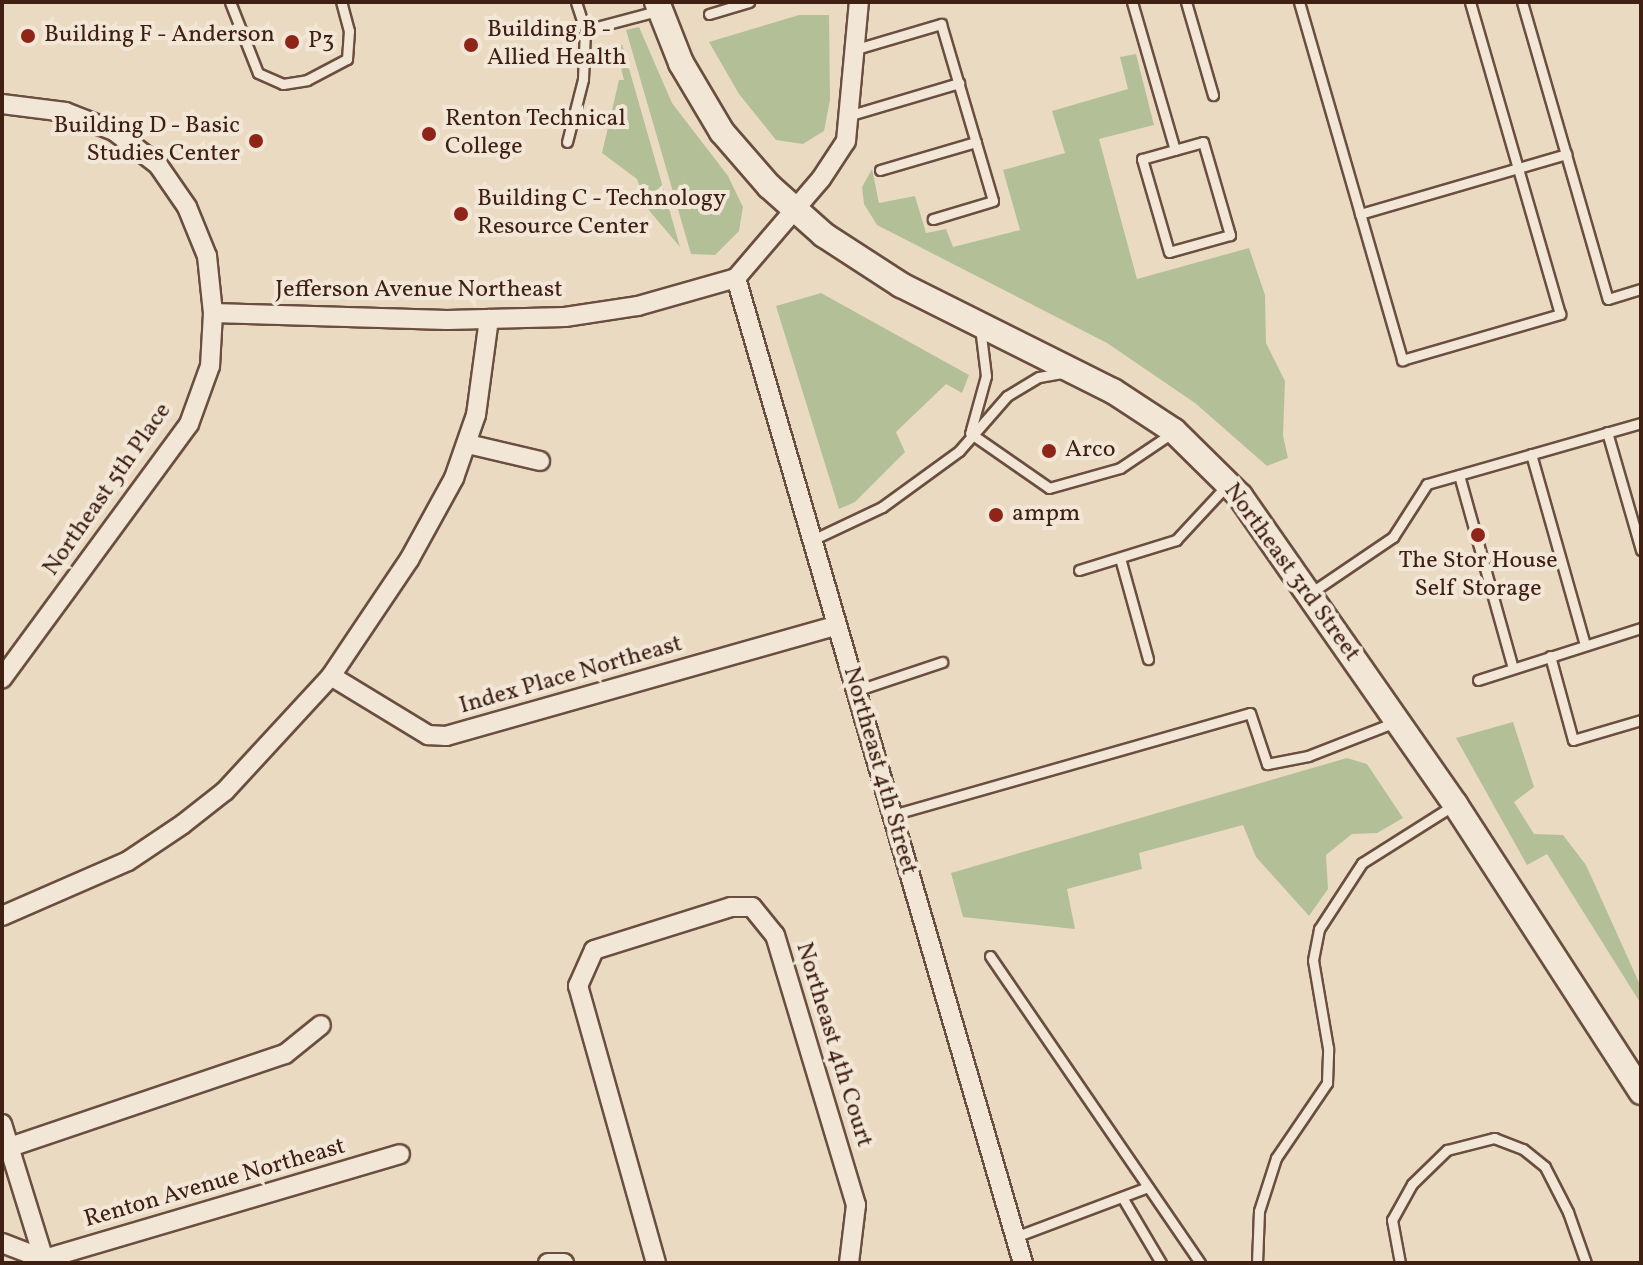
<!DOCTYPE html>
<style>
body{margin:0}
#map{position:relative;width:1643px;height:1265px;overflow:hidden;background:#ebdac2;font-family:Vollkorn,serif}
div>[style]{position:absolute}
.green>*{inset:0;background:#b3c097}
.roads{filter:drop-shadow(2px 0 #6a4e3f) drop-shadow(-2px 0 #6a4e3f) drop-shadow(0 2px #6a4e3f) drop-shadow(0 -2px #6a4e3f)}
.service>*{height:9px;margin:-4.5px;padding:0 4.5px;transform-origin:4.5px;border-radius:4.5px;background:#f2e7d7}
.minor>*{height:18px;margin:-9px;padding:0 9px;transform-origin:9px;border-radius:9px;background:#f2e7d7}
.secondary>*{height:24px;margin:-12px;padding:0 12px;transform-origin:12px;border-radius:12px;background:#f2e7d7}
.dots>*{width:22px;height:22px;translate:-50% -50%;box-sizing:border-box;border:4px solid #f2e7d7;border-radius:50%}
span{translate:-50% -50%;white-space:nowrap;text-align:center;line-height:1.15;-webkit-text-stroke:8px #f2e7d7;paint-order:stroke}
.poi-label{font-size:24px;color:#3f2013}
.left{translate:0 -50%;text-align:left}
.right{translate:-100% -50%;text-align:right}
.street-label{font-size:24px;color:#3f2013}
.frame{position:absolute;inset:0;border:4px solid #3f2013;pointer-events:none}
</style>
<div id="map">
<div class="green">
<div style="clip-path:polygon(799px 15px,829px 15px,830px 100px,824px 131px,803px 144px,776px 140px,739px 94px,709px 42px)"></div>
<div style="clip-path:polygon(639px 27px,672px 103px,728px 176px,743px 207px,739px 231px,715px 255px,691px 254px,626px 30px)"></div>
<div style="clip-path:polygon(622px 44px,680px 247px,647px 208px,637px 179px,602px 153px,619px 80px,624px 80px,617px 53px)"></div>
<div style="clip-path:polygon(1136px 54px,1154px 125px,1099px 139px,1137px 279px,1249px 248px,1265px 295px,1266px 343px,1285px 381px,1283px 436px,1288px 458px,1267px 466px,1195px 403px,1107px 343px,877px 225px,864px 204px,862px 187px,872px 169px,879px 203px,915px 196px,926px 233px,946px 229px,953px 247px,1020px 230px,1003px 170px,1065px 153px,1052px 111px,1128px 89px,1120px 57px)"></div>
<div style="clip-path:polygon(821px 293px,969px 375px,962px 393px,946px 384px,896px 432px,905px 452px,855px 502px,839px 509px,776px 306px)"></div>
<div style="clip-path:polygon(1513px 722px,1534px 787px,1514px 802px,1534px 834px,1563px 835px,1586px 865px,1641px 987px,1641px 1004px,1547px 854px,1527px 865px,1456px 738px)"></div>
<div style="clip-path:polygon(1347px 758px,1367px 764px,1403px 818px,1377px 833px,1352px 834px,1326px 855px,1328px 889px,1309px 916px,1256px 857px,1243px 825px,1139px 853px,1142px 869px,1067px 889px,1075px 929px,963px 917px,951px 873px)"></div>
</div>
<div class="roads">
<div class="service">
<div style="left:230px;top:2px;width:76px;rotate:68.5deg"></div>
<div style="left:258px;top:73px;width:27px;rotate:24deg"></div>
<div style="left:283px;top:84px;width:24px;rotate:-9deg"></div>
<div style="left:307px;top:80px;width:45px;rotate:-27.7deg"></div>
<div style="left:347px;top:59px;width:28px;rotate:-86deg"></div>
<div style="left:349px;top:31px;width:30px;rotate:-105deg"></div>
<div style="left:576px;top:2px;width:29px;rotate:72deg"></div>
<div style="left:1132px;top:2px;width:154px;rotate:73.8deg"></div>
<div style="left:1186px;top:2px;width:97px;rotate:73.8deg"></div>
<div style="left:1299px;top:2px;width:373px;rotate:73.9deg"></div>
<div style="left:1402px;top:360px;width:165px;rotate:-16.2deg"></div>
<div style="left:1560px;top:314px;width:325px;rotate:-106.1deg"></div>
<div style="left:1522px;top:2px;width:309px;rotate:73.9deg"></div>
<div style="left:1608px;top:299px;width:34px;rotate:-17deg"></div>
<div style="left:709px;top:14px;width:42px;rotate:-16.7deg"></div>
<div style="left:853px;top:50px;width:92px;rotate:-16.5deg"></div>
<div style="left:941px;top:24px;width:184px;rotate:73.6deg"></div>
<div style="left:993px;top:201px;width:63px;rotate:163.3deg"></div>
<div style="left:851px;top:115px;width:113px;rotate:-16.5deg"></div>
<div style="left:567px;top:142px;width:65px;rotate:-75.7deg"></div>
<div style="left:583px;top:79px;width:49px;rotate:-87.7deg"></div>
<div style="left:585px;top:30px;width:74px;rotate:-14.8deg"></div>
<div style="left:1203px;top:142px;width:97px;rotate:73.8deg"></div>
<div style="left:1230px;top:235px;width:63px;rotate:164.4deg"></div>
<div style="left:1169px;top:252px;width:97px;rotate:-106.2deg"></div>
<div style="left:1142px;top:159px;width:63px;rotate:-15.6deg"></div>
<div style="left:880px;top:170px;width:100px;rotate:-16.3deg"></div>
<div style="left:1360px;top:214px;width:215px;rotate:-16.2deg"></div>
<div style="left:971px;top:430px;width:56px;rotate:-74.5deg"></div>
<div style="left:986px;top:376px;width:49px;rotate:-97deg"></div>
<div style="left:1607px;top:432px;width:123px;rotate:73.9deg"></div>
<div style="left:970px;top:433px;width:96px;rotate:34.8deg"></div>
<div style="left:1049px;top:488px;width:74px;rotate:-15.7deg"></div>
<div style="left:1120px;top:468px;width:63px;rotate:-33.9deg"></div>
<div style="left:1531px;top:454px;width:198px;rotate:74.2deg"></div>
<div style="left:1459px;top:475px;width:200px;rotate:74.4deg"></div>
<div style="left:810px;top:541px;width:80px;rotate:-25.3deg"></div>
<div style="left:882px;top:507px;width:95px;rotate:-36deg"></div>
<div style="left:959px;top:451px;width:73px;rotate:-48.9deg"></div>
<div style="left:1007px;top:396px;width:37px;rotate:-31deg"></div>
<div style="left:1039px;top:377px;width:23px;rotate:-10deg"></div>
<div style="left:1120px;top:558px;width:105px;rotate:74.5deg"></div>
<div style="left:1079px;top:570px;width:102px;rotate:-17.2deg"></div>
<div style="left:1176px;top:540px;width:76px;rotate:-47.1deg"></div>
<div style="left:1309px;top:594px;width:102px;rotate:-34.2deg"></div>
<div style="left:1393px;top:537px;width:63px;rotate:-57.3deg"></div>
<div style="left:1427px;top:484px;width:223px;rotate:-15.9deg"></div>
<div style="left:1550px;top:656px;width:87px;rotate:74.7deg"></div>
<div style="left:1573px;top:740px;width:71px;rotate:-16.4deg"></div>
<div style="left:1478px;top:680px;width:171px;rotate:-17.7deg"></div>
<div style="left:855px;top:691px;width:92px;rotate:-18.4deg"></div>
<div style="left:892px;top:815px;width:372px;rotate:-15.9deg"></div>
<div style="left:1250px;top:713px;width:54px;rotate:71.6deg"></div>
<div style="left:1267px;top:764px;width:42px;rotate:-11deg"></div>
<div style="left:1308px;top:756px;width:93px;rotate:-21.3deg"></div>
<div style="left:990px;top:956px;width:372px;rotate:55.6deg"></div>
<div style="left:1122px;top:1197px;width:77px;rotate:59.4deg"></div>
<div style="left:1015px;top:1237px;width:142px;rotate:-20.6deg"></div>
<div style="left:1257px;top:1263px;width:52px;rotate:-87.8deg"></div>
<div style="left:1259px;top:1211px;width:56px;rotate:-72.2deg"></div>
<div style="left:1276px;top:1158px;width:91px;rotate:-55.8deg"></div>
<div style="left:1327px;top:1083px;width:35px;rotate:-88deg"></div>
<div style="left:1328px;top:1048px;width:89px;rotate:-99.7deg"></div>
<div style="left:1313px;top:960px;width:32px;rotate:-79deg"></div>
<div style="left:1319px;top:929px;width:79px;rotate:-56.9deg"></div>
<div style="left:1362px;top:863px;width:107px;rotate:-32.3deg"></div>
<div style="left:1400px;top:1263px;width:44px;rotate:-100.5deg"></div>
<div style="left:1392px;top:1220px;width:41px;rotate:-60.9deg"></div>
<div style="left:1412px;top:1184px;width:49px;rotate:-44.2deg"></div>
<div style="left:1447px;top:1150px;width:49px;rotate:-14.3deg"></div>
<div style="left:1494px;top:1138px;width:31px;rotate:21deg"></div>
<div style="left:1523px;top:1149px;width:28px;rotate:39deg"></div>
<div style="left:1545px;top:1167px;width:51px;rotate:62.9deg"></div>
<div style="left:1568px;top:1212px;width:54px;rotate:70.6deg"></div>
</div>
<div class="minor">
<div style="left:2px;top:104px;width:64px;rotate:7.2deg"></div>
<div style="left:65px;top:112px;width:53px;rotate:21.2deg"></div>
<div style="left:114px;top:131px;width:56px;rotate:37.7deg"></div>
<div style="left:158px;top:165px;width:51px;rotate:55.4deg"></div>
<div style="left:187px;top:207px;width:53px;rotate:67.8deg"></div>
<div style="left:207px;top:256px;width:57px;rotate:84deg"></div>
<div style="left:213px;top:313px;width:53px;rotate:93.2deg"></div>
<div style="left:210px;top:366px;width:62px;rotate:109.9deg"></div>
<div style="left:189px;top:424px;width:316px;rotate:126.3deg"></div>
<div style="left:736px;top:278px;width:1026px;rotate:73.76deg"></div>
<div style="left:213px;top:313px;width:234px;rotate:1.7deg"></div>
<div style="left:447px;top:320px;width:118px;rotate:-1.5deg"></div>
<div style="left:565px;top:317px;width:74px;rotate:-8.6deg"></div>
<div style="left:638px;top:306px;width:102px;rotate:-15.9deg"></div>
<div style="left:736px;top:278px;width:130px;rotate:-49.4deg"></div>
<div style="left:821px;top:179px;width:45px;rotate:-56.7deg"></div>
<div style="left:846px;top:141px;width:140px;rotate:-84.7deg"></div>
<div style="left:468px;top:444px;width:74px;rotate:13.3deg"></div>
<div style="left:331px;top:676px;width:114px;rotate:31.3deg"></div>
<div style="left:428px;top:735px;width:18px;rotate:3deg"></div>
<div style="left:446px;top:736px;width:405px;rotate:-15.8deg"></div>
<div style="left:2px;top:916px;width:137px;rotate:-23.6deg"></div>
<div style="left:128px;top:861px;width:66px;rotate:-33.9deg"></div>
<div style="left:183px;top:824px;width:53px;rotate:-38.2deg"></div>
<div style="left:225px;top:791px;width:156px;rotate:-47.3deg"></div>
<div style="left:331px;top:676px;width:140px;rotate:-56.1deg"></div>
<div style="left:409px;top:560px;width:94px;rotate:-61.2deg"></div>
<div style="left:454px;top:478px;width:67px;rotate:-70.8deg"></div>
<div style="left:476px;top:415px;width:97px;rotate:-82.3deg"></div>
<div style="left:2px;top:1124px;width:145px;rotate:72.8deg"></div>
<div style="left:10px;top:1147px;width:290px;rotate:-18.7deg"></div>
<div style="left:285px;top:1054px;width:46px;rotate:-38.9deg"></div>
<div style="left:2px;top:1243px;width:45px;rotate:20.9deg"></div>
<div style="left:44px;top:1259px;width:371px;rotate:-16.4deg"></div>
<div style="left:548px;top:1263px;width:16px"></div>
<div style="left:656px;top:1263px;width:288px;rotate:-105.7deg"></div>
<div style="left:578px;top:986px;width:39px;rotate:-66deg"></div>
<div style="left:594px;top:950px;width:144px;rotate:-17.4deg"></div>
<div style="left:731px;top:907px;width:21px"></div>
<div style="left:752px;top:907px;width:36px;rotate:51deg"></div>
<div style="left:775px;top:935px;width:282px;rotate:73.3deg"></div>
<div style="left:856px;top:1205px;width:58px;rotate:96.9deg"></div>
</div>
<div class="secondary">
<div style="left:657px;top:2px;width:66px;rotate:68.5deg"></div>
<div style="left:681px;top:63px;width:80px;rotate:59.3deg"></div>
<div style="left:722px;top:132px;width:72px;rotate:49deg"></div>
<div style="left:769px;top:186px;width:74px;rotate:41.7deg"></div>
<div style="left:824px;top:235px;width:92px;rotate:33deg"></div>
<div style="left:901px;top:285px;width:237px;rotate:26.6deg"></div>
<div style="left:1113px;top:391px;width:73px;rotate:33.3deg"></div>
<div style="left:1174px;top:431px;width:93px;rotate:44.6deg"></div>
<div style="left:1240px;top:496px;width:376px;rotate:55.1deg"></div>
<div style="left:1455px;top:804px;width:343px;rotate:57.1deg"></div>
</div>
</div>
<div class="dots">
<div style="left:28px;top:36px;background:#8f2418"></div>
<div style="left:292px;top:42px;background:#8f2418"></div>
<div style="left:471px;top:45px;background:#8f2418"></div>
<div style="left:429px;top:134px;background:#8f2418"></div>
<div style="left:256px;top:141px;background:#8f2418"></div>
<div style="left:461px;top:214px;background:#8f2418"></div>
<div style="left:1049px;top:451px;background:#8f2418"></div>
<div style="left:996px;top:515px;background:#8f2418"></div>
<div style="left:1478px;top:535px;background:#8f2418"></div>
</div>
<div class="poi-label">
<span class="left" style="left:487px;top:45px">Building B -<br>Allied Health</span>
<span class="left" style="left:44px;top:36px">Building F - Anderson</span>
<span class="left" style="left:308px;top:42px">P3</span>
<span class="left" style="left:445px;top:134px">Renton Technical<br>College</span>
<span class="right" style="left:240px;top:141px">Building D - Basic<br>Studies Center</span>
<span class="left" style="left:477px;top:214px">Building C - Technology<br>Resource Center</span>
<span class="left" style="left:1065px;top:451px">Arco</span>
<span class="left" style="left:1012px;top:515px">ampm</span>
<span style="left:1478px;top:576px">The Stor House<br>Self Storage</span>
</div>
<div class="street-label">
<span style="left:419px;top:291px">Jefferson Avenue Northeast</span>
<span style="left:108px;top:490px;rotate:-55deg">Northeast 5th Place</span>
<span style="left:1291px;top:573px;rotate:54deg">Northeast 3rd Street</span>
<span style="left:571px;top:676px;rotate:-16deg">Index Place Northeast</span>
<span style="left:879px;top:771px;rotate:74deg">Northeast 4th Street</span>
<span style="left:833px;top:1045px;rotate:73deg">Northeast 4th Court</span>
<span style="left:215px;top:1184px;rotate:-16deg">Renton Avenue Northeast</span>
</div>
<div class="frame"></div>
</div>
